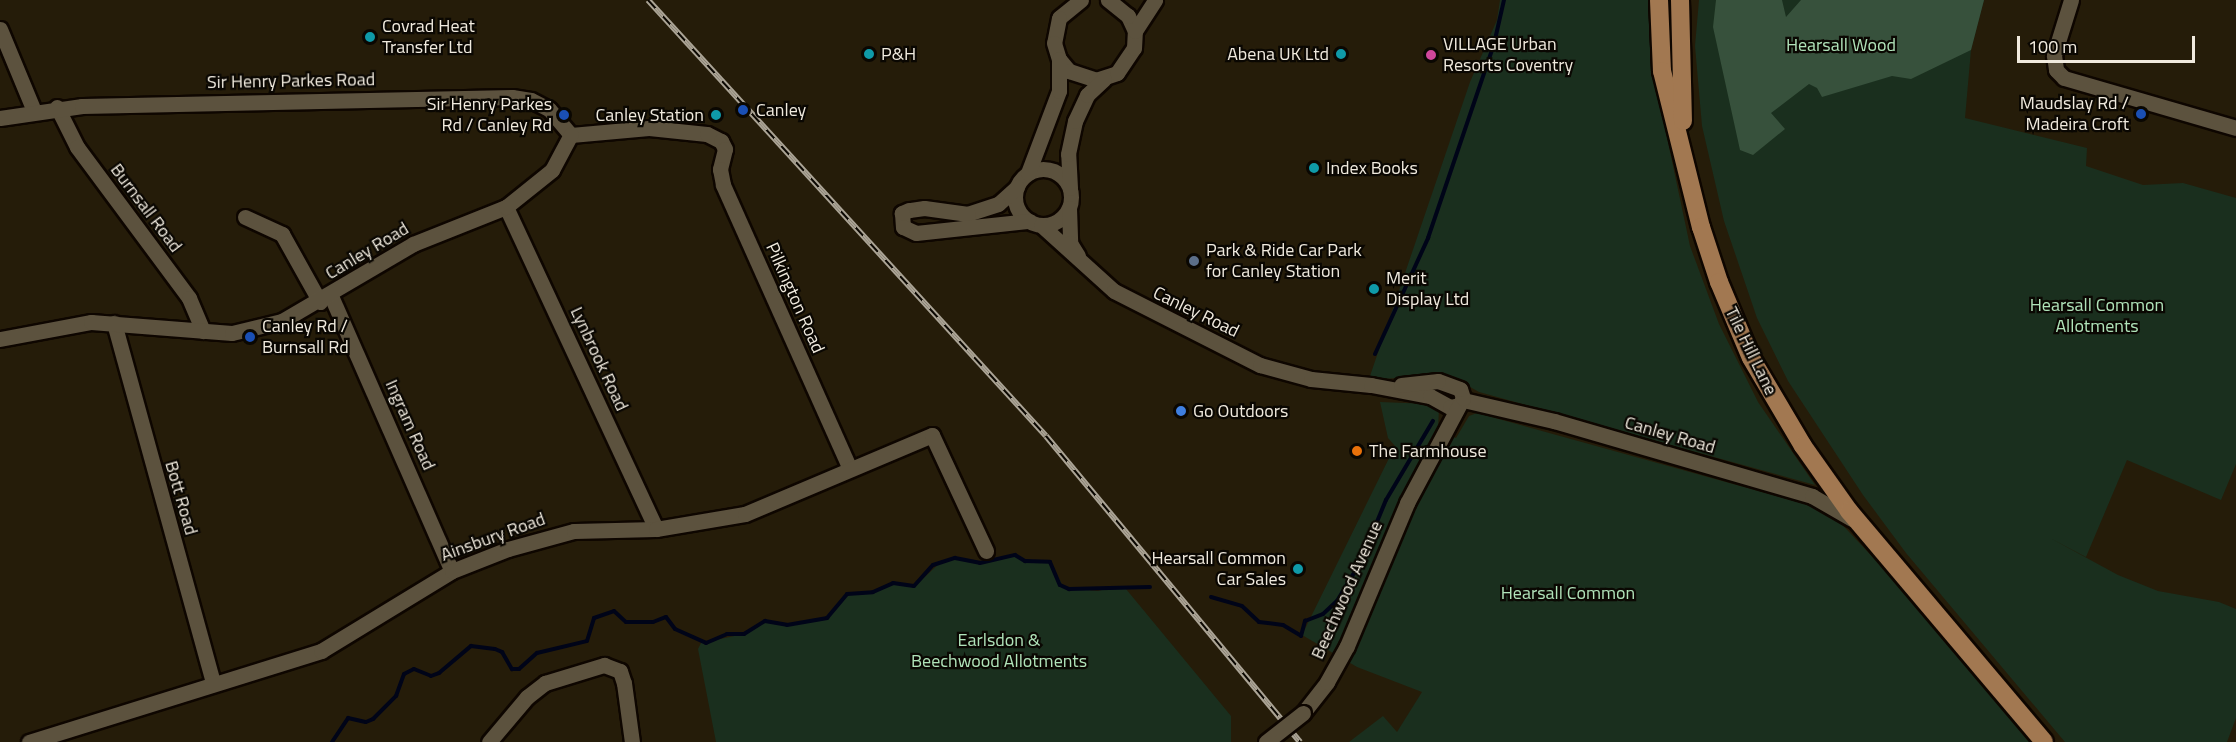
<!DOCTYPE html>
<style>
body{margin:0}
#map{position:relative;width:2236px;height:742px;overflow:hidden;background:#251c09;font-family:"Titillium Web",sans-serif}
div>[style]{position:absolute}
.green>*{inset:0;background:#1a2f1e}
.forest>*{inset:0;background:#37513c}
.stream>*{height:4px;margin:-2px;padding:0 2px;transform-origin:2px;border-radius:2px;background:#000418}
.roads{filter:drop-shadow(2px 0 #0e0600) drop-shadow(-2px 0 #0e0600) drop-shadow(0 2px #0e0600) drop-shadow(0 -2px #0e0600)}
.minor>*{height:15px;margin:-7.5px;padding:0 7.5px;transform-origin:7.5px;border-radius:7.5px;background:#5c523e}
.minor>.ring{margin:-7.5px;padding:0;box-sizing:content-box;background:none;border:15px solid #5c523e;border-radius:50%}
.major>*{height:18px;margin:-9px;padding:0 9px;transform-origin:9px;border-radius:9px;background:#a27851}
.rail>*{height:6px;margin-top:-3px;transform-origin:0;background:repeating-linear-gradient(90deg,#0a0702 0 11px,#aba496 0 22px);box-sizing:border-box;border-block:2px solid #aba496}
.bridges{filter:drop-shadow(2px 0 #0e0600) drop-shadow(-2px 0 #0e0600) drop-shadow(0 2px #0e0600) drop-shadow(0 -2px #0e0600)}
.minor-bridge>*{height:15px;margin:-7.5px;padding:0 7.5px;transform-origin:7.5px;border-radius:7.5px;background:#5c523e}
.dots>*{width:16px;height:16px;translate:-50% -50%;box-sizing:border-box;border:3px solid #0a0702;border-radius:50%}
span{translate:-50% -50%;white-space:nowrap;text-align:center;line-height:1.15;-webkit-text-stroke:4.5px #0a0702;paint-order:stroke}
.poi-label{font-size:18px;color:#f0eade}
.left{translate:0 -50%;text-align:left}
.right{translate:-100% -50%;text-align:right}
.park-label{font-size:18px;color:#b0e3b9}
.street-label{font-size:18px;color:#f0eade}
.scale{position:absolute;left:2017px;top:36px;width:178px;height:27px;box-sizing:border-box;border:3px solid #f0eade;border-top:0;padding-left:8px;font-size:18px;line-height:21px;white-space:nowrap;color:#f0eade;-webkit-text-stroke:4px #0a0702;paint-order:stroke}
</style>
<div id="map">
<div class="green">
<div style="clip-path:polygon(1500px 0,1652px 0,1650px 27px,1662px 114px,1690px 246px,1719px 324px,1758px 402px,1815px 485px,1479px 392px,1449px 375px,1381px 379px,1370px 376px,1470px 82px,1497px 20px)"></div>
<div style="clip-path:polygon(1699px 0,1984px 0,1971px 50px,1965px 118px,2087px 148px,2086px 166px,2143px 185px,2183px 183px,2236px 198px,2236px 464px,2221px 500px,2127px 460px,2086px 557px,2050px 538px,2118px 575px,2158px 591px,2219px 602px,2236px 609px,2236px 718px,2227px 742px,2065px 742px,1906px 553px,1863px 495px,1788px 381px,1757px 318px,1724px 221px,1702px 126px,1695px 46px)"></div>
<div style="clip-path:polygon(1380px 402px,1430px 404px,1439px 409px,1438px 429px,1456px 438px,1469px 416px,1477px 413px,1816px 507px,1834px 516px,1916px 603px,2030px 742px,1349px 742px,1383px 716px,1397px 732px,1422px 692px,1357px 667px,1302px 635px,1395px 446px,1388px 438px)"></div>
<div style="clip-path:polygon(1015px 555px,1025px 561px,1050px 562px,1064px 588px,1098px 591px,1117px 586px,1126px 589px,1231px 716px,1231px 742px,716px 742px,698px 649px,701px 643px,744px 634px,765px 621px,787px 625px,827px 618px,847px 594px,873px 592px,893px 583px,915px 586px,942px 561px,955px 558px,980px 563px)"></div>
</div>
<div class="forest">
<div style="clip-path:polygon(1716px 0,1782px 0,1786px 17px,1801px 0,1984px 0,1971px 50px,1911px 79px,1892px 76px,1822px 97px,1817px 88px,1809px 84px,1771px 113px,1785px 129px,1753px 155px,1740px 150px,1713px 27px)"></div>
</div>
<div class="stream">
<div style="left:1375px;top:354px;width:128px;rotate:-65.4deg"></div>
<div style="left:1428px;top:238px;width:205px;rotate:-71.2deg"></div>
<div style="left:1494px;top:44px;width:45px;rotate:-77.2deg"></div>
<div style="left:1211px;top:597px;width:32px;rotate:16deg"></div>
<div style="left:1242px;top:606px;width:23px;rotate:43deg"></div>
<div style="left:1259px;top:622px;width:24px;rotate:7deg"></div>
<div style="left:1283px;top:625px;width:21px;rotate:31deg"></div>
<div style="left:1301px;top:636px;width:16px;rotate:-75deg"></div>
<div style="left:1305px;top:621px;width:19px;rotate:-21deg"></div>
<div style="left:1323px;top:614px;width:19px;rotate:-43deg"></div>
<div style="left:1337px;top:601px;width:44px;rotate:-58.8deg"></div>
<div style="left:1360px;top:563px;width:68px;rotate:-67.6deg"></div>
<div style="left:1386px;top:500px;width:92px;rotate:-59.3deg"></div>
<div style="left:332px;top:742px;width:29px;rotate:-56deg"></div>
<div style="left:348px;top:718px;width:18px;rotate:13deg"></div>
<div style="left:366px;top:722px;width:8px;rotate:-23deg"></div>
<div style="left:373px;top:719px;width:33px;rotate:-45deg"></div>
<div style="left:396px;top:696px;width:23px;rotate:-70deg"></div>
<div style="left:404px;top:674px;width:11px;rotate:-27deg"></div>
<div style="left:414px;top:669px;width:18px;rotate:22deg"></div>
<div style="left:431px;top:676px;width:9px;rotate:-21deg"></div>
<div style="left:439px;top:673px;width:42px;rotate:-40.2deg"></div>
<div style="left:471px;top:646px;width:24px;rotate:7deg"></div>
<div style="left:495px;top:649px;width:8px;rotate:23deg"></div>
<div style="left:502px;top:652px;width:20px;rotate:60deg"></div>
<div style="left:512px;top:669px;width:7px"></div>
<div style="left:519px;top:669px;width:24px;rotate:-42deg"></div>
<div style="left:537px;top:653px;width:51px;rotate:-13.5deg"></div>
<div style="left:587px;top:641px;width:24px;rotate:-73deg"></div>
<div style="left:594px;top:618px;width:21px;rotate:-19deg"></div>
<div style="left:614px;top:611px;width:16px;rotate:43deg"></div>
<div style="left:626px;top:622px;width:27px"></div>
<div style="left:653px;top:622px;width:14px;rotate:-21deg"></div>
<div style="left:666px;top:617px;width:15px;rotate:53deg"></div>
<div style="left:675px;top:629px;width:34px;rotate:24deg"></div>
<div style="left:706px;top:643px;width:23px;rotate:-23deg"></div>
<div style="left:727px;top:634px;width:17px"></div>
<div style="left:744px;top:634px;width:25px;rotate:-32deg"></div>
<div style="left:765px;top:621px;width:22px;rotate:10deg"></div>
<div style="left:787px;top:625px;width:41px;rotate:-9.9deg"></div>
<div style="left:827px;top:618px;width:31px;rotate:-50deg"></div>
<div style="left:847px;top:594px;width:26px;rotate:-4deg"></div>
<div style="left:873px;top:592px;width:22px;rotate:-24deg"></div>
<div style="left:893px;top:583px;width:21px;rotate:8deg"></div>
<div style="left:914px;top:586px;width:28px;rotate:-48deg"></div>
<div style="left:933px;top:565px;width:23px;rotate:-18deg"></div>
<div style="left:955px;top:558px;width:25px;rotate:11deg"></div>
<div style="left:980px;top:563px;width:36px;rotate:-13deg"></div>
<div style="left:1015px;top:555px;width:12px;rotate:31deg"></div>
<div style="left:1025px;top:561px;width:25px;rotate:2deg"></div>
<div style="left:1050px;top:562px;width:25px;rotate:67deg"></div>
<div style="left:1060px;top:585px;width:10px;rotate:24deg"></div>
<div style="left:1069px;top:589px;width:81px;rotate:-1.4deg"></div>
</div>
<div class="roads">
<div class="minor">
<div style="left:1081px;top:0;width:28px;rotate:141deg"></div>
<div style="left:1059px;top:18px;width:25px;rotate:101deg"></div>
<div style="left:1054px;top:43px;width:17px;rotate:73deg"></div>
<div style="left:1059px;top:59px;width:16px;rotate:50deg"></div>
<div style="left:1069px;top:71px;width:28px;rotate:18deg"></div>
<div style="left:1096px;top:80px;width:22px;rotate:-18deg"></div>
<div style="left:1117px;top:73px;width:30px;rotate:-56deg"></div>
<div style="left:1134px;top:48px;width:17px;rotate:-87deg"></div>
<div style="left:1135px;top:31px;width:17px;rotate:-115deg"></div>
<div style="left:1128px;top:16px;width:26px;rotate:-141deg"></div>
<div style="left:2071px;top:0;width:58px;rotate:107.2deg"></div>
<div style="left:2054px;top:55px;width:15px;rotate:82deg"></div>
<div style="left:2056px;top:70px;width:11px;rotate:45deg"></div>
<div style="left:2064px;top:78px;width:179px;rotate:16.2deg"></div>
<div style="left:0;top:29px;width:89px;rotate:67.5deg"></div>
<div style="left:1135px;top:31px;width:37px;rotate:-57deg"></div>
<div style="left:57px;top:107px;width:45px;rotate:63.4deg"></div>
<div style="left:77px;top:147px;width:188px;rotate:53.4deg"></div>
<div style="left:189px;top:298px;width:36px;rotate:67deg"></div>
<div style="left:0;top:118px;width:83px;rotate:-8.3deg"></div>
<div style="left:82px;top:106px;width:430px;rotate:-1.2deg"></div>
<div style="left:512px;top:97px;width:19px;rotate:9deg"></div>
<div style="left:531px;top:100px;width:20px;rotate:27deg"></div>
<div style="left:549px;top:109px;width:34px;rotate:50deg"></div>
<div style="left:571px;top:135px;width:78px;rotate:-5.1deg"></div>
<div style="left:649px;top:128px;width:58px;rotate:5.9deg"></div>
<div style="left:707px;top:134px;width:16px;rotate:27deg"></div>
<div style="left:721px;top:141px;width:9px;rotate:63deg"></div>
<div style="left:725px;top:149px;width:21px;rotate:104deg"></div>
<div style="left:720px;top:169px;width:16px;rotate:79deg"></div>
<div style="left:723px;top:185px;width:311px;rotate:65.9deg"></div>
<div class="ring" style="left:1015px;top:169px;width:41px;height:41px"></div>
<div style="left:1028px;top:173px;width:88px;rotate:-69.3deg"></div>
<div style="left:1059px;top:91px;width:32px;rotate:-90deg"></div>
<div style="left:1017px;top:187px;width:25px;rotate:138deg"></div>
<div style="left:998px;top:204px;width:32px;rotate:162deg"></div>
<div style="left:968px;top:214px;width:44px;rotate:-172.2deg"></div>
<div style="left:924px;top:208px;width:15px;rotate:172deg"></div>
<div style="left:909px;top:210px;width:8px;rotate:157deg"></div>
<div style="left:902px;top:213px;width:14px;rotate:86deg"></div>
<div style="left:903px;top:227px;width:14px;rotate:25deg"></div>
<div style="left:916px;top:233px;width:114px;rotate:-6.1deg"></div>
<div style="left:1070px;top:188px;width:34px;rotate:-93deg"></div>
<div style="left:1068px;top:154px;width:34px;rotate:-78deg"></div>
<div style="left:1075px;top:121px;width:29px;rotate:-65deg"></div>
<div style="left:1087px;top:95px;width:23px;rotate:-43deg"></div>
<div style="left:506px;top:207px;width:355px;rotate:65deg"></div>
<div style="left:1069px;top:208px;width:35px;rotate:88deg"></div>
<div style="left:1070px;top:243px;width:15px;rotate:58deg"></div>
<div style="left:245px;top:217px;width:41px;rotate:24.7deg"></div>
<div style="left:282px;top:234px;width:78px;rotate:60.8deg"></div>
<div style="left:1041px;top:225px;width:98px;rotate:42.1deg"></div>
<div style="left:1114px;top:291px;width:164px;rotate:26.9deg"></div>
<div style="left:1260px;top:365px;width:53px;rotate:15.4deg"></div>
<div style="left:1311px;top:379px;width:60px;rotate:5.7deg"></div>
<div style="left:1371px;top:385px;width:60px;rotate:10.6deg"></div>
<div style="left:1430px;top:396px;width:23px;rotate:29deg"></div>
<div style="left:1450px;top:407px;width:9px;rotate:-13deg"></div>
<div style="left:331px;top:296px;width:300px;rotate:66.3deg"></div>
<div style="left:114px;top:323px;width:372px;rotate:74.6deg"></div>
<div style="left:0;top:339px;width:93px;rotate:-10.6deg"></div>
<div style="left:91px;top:322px;width:141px;rotate:4.5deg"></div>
<div style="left:232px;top:333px;width:51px;rotate:-13.5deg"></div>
<div style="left:282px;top:321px;width:152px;rotate:-30.4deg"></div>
<div style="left:413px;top:244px;width:100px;rotate:-21.7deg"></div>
<div style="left:506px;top:207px;width:59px;rotate:-38.8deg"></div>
<div style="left:552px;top:170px;width:40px;rotate:-62deg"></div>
<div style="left:1463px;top:400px;width:93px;rotate:13deg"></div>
<div style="left:1554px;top:421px;width:269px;rotate:16.2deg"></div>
<div style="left:1812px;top:496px;width:46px;rotate:29.9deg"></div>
<div style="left:1303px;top:713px;width:39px;rotate:-52deg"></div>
<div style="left:1327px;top:682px;width:41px;rotate:-60.9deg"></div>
<div style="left:1347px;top:646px;width:155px;rotate:-67.2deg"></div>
<div style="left:1407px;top:503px;width:119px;rotate:-61.9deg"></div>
<div style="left:1463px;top:398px;width:9px;rotate:-108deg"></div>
<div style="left:1460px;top:389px;width:23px;rotate:-160deg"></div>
<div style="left:1438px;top:381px;width:37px;rotate:174deg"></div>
<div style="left:29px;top:742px;width:306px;rotate:-17.3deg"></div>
<div style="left:321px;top:651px;width:153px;rotate:-31.4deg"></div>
<div style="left:452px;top:571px;width:60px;rotate:-21.4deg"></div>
<div style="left:508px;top:549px;width:68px;rotate:-15.3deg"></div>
<div style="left:574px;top:531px;width:82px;rotate:-1.4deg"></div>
<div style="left:656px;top:529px;width:90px;rotate:-9.6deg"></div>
<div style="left:745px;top:514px;width:203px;rotate:-22.9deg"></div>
<div style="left:932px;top:435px;width:128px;rotate:65deg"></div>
<div style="left:489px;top:742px;width:59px;rotate:-49.8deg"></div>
<div style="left:527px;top:697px;width:23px;rotate:-38deg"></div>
<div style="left:545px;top:683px;width:62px;rotate:-17deg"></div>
<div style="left:604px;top:665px;width:17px;rotate:21deg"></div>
<div style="left:620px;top:671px;width:13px;rotate:72deg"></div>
<div style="left:624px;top:683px;width:60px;rotate:82.3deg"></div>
</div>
<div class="major">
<div style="left:1659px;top:0;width:71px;rotate:87.6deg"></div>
<div style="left:1662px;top:71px;width:161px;rotate:76deg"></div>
<div style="left:1701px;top:227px;width:58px;rotate:71.9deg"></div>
<div style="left:1719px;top:282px;width:82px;rotate:67.2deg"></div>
<div style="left:1751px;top:358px;width:102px;rotate:59.4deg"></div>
<div style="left:1803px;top:446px;width:80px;rotate:54.7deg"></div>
<div style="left:1849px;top:511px;width:302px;rotate:49.8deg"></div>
<div style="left:1680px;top:0;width:121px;rotate:88.6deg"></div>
</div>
</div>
<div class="rail">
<div style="left:648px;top:0;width:590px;rotate:47.61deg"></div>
<div style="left:1046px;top:436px;width:398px;rotate:50.3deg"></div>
</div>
<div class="bridges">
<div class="minor-bridge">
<div style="left:1266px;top:742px;width:47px;rotate:-38.1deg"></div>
</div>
</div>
<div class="dots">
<div style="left:370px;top:37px;background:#0f9aa8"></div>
<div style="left:869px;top:54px;background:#0f9aa8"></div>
<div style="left:1341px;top:54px;background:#0f9aa8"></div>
<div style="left:1431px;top:55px;background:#d1479c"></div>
<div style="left:743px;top:110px;background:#1a4fb4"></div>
<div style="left:2141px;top:114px;background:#1a4fb4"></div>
<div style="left:564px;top:115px;background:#1a4fb4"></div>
<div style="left:716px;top:115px;background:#0f9aa8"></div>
<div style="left:1314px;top:168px;background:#0f9aa8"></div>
<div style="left:1194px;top:261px;background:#5c6f8a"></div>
<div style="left:1374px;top:289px;background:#0f9aa8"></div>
<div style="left:250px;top:337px;background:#1a4fb4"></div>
<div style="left:1181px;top:411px;background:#3f7fe0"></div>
<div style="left:1357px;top:451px;background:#e8710a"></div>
<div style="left:1298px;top:569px;background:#0f9aa8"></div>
</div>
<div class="poi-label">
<span class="left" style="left:382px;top:37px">Covrad Heat<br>Transfer Ltd</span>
<span class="left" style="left:1443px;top:55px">VILLAGE Urban<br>Resorts Coventry</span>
<span class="left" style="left:881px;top:54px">P&amp;H</span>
<span class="right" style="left:1329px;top:54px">Abena UK Ltd</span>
<span class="right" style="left:2129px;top:114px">Maudslay Rd /<br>Madeira Croft</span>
<span class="right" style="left:552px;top:115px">Sir Henry Parkes<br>Rd / Canley Rd</span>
<span class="left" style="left:756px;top:110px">Canley</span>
<span class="right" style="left:704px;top:115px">Canley Station</span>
<span class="left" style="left:1326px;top:168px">Index Books</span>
<span class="left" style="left:1206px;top:261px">Park &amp; Ride Car Park<br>for Canley Station</span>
<span class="left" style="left:1386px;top:289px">Merit<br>Display Ltd</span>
<span class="left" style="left:262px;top:337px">Canley Rd /<br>Burnsall Rd</span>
<span class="left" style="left:1193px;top:411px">Go Outdoors</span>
<span class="left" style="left:1369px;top:451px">The Farmhouse</span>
<span class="right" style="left:1286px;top:569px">Hearsall Common<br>Car Sales</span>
</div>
<div class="park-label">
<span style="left:1841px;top:45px">Hearsall Wood</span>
<span style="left:2097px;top:316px">Hearsall Common<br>Allotments</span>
<span style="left:1568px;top:593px">Hearsall Common</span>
<span style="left:999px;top:651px">Earlsdon &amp;<br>Beechwood Allotments</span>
</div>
<div class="street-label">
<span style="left:291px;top:81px;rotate:-1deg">Sir Henry Parkes Road</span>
<span style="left:146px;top:208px;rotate:53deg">Burnsall Road</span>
<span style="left:367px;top:251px;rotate:-31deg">Canley Road</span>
<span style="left:795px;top:298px;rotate:66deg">Pilkington Road</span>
<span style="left:1196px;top:312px;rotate:26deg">Canley Road</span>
<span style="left:1751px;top:351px;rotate:64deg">Tile Hill Lane</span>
<span style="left:599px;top:359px;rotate:65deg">Lynbrook Road</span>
<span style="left:410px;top:425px;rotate:66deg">Ingram Road</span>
<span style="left:1670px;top:435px;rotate:16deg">Canley Road</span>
<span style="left:181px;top:498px;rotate:74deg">Bott Road</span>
<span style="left:493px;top:537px;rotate:-20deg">Ainsbury Road</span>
<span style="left:1347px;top:590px;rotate:-66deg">Beechwood Avenue</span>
</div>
<div class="scale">100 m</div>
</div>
